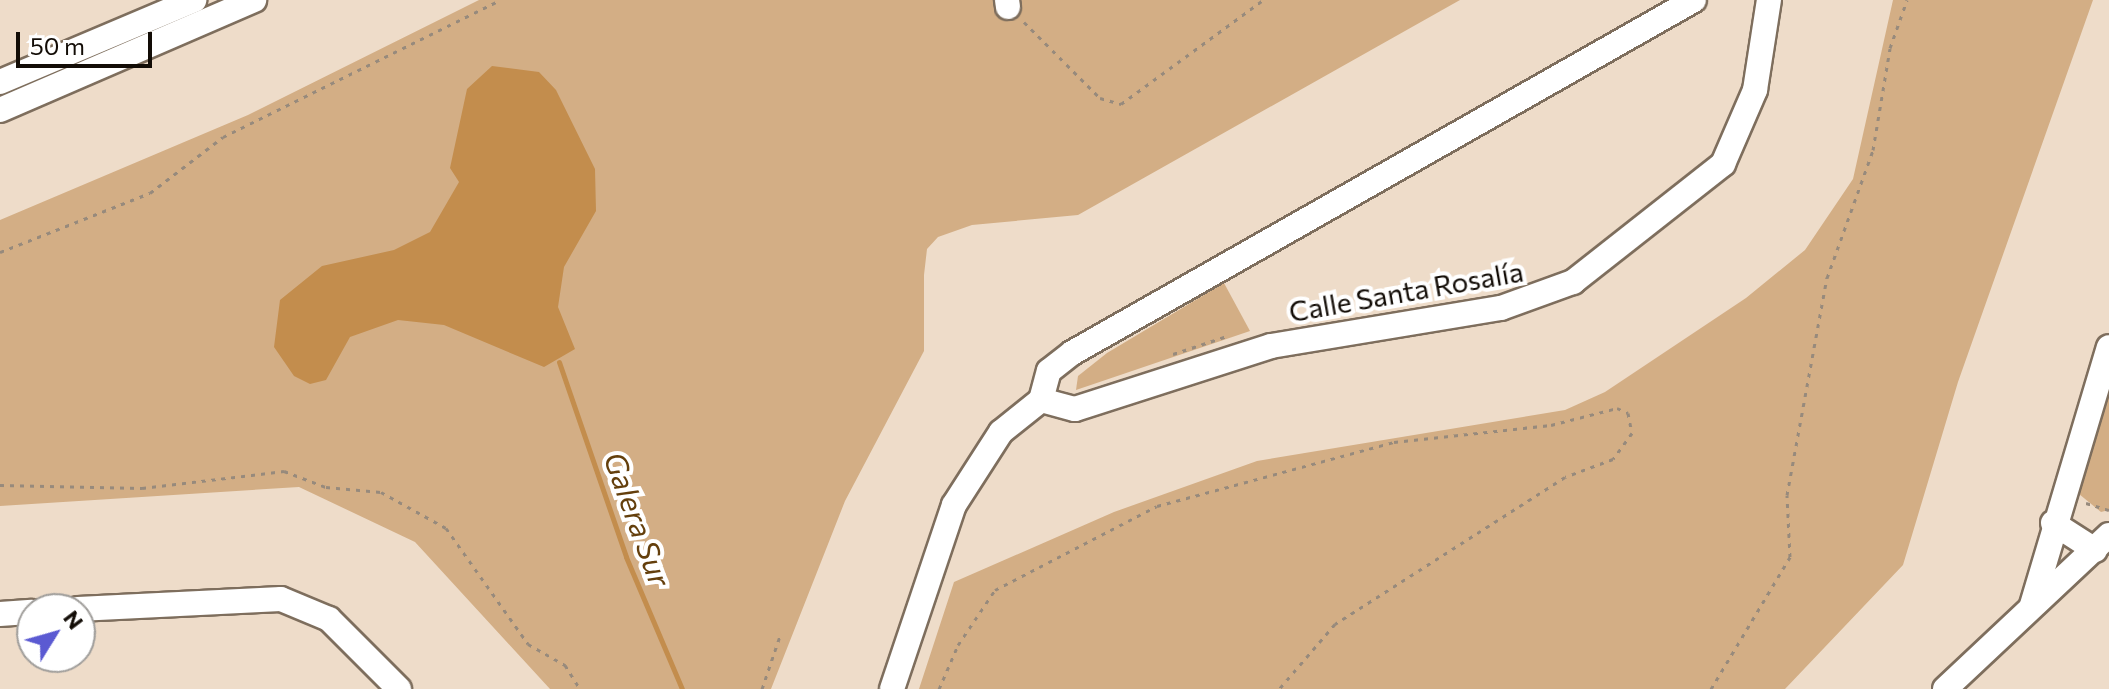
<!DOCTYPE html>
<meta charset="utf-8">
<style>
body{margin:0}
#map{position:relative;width:2109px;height:689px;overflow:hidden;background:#eedcc9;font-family:Commissioner,sans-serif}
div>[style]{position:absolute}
.green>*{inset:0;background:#d3ae85}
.water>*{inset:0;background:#c38d4d}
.stream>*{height:5px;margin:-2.5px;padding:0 2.5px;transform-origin:2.5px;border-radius:2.5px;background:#c38d4d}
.path>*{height:3px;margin-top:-1.5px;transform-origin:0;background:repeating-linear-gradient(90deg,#978a7c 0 4px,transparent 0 10px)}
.roads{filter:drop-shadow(2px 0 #7e6e5d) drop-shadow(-2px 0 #7e6e5d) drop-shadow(0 2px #7e6e5d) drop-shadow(0 -2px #7e6e5d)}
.minor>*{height:24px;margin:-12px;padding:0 12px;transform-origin:12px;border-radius:12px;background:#fff}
span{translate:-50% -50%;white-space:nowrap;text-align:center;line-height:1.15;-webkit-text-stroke:8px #fff;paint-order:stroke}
.street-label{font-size:28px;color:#120c06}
.water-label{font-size:30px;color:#643f0c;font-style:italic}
.north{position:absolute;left:16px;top:593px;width:80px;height:80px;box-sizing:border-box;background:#fff;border:2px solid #a09e9b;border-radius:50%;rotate:53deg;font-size:22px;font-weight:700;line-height:32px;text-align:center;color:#120c06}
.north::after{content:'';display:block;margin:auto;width:28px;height:36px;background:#5b5ad2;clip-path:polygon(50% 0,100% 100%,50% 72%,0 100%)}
.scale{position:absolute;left:16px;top:32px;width:136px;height:36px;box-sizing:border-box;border:4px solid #120c06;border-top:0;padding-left:10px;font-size:24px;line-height:28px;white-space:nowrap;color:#120c06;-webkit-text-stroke:6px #fff;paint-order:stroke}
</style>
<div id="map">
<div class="green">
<div style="clip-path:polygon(479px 0,1460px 0,1078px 215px,972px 225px,938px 237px,927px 249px,924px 275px,924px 351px,845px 501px,771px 689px,550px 689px,415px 542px,299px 487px,0 506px,0 220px,248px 115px)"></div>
<div style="clip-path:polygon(1893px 0,2093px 0,1958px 382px,1903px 565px,1785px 689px,919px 689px,954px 582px,1114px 512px,1257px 461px,1565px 410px,1605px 392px,1746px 298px,1805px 250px,1853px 179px)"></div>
<div style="clip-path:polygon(1224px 283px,1250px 331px,1076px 390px,1078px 376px,1107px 353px)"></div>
<div style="clip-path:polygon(2109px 394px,2109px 510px,2101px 512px,2079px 494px)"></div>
</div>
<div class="water">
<div style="clip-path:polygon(492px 66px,539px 72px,556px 90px,595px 169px,596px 211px,564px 267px,558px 307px,575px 349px,544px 367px,444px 325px,398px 320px,350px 337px,326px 380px,310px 384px,294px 376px,274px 347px,280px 300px,322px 266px,394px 250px,430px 232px,459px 182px,450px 168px,467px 89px)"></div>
</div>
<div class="stream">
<div style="left:559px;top:362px;width:206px;rotate:71deg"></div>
<div style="left:626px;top:557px;width:143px;rotate:67deg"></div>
</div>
<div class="path">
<div style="left:1024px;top:22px;width:107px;rotate:45deg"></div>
<div style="left:1100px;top:98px;width:22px;rotate:16deg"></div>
<div style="left:1121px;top:104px;width:176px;rotate:-36.2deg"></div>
<div style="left:0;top:252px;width:161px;rotate:-21.5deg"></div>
<div style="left:150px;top:193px;width:92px;rotate:-37.5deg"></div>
<div style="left:223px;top:137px;width:309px;rotate:-26.3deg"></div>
<div style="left:1173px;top:354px;width:57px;rotate:-18.4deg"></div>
<div style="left:0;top:485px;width:142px;rotate:1.2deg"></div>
<div style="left:142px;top:488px;width:143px;rotate:-6.8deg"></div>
<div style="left:284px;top:471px;width:45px;rotate:20.9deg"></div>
<div style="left:326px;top:487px;width:55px;rotate:5.2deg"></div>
<div style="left:381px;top:492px;width:74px;rotate:29deg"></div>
<div style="left:446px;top:528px;width:142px;rotate:54.7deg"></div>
<div style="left:528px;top:644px;width:43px;rotate:29.6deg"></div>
<div style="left:565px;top:665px;width:28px;rotate:58deg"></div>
<div style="left:2086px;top:503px;width:24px;rotate:17deg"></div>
<div style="left:762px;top:689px;width:59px;rotate:-71.3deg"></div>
<div style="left:939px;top:689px;width:48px;rotate:-66.6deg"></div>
<div style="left:958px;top:645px;width:66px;rotate:-56.1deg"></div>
<div style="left:995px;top:590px;width:182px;rotate:-27.4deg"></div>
<div style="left:1157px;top:506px;width:245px;rotate:-15.1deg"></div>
<div style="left:1394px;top:442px;width:158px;rotate:-6.2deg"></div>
<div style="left:1551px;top:425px;width:68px;rotate:-14.4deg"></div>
<div style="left:1617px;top:408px;width:12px;rotate:24deg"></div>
<div style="left:1628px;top:413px;width:20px;rotate:79deg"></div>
<div style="left:1632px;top:433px;width:32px;rotate:126deg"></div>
<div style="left:1613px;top:459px;width:51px;rotate:159.4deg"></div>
<div style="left:1565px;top:477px;width:273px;rotate:147.4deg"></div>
<div style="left:1335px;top:624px;width:86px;rotate:130.7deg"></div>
<div style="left:1711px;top:689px;width:154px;rotate:-59.1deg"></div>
<div style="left:1790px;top:557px;width:62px;rotate:-92.8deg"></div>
<div style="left:1787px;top:495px;width:221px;rotate:-79.6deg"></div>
<div style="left:1827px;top:278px;width:136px;rotate:-70.2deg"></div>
<div style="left:1873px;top:150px;width:103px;rotate:-80.5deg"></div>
<div style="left:1890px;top:48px;width:51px;rotate:-70.5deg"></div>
</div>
<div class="roads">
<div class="minor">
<div style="left:1007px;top:0;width:7px;rotate:82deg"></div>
<div style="left:0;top:82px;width:211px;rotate:-22.9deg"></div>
<div style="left:0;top:110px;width:277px;rotate:-23.4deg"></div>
<div style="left:1041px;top:400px;width:35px;rotate:15deg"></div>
<div style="left:1075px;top:409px;width:206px;rotate:-17.8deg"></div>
<div style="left:1271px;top:346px;width:233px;rotate:-9.4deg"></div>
<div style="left:1501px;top:308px;width:77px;rotate:-19.9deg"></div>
<div style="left:1573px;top:282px;width:191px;rotate:-38.2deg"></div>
<div style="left:1723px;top:164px;width:81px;rotate:-66.6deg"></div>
<div style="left:1755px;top:90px;width:91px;rotate:-81.2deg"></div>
<div style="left:1041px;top:400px;width:30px;rotate:-75deg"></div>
<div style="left:1049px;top:371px;width:29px;rotate:-38deg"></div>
<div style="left:1072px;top:353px;width:715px;rotate:-29.58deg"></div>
<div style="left:2053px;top:523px;width:50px;rotate:32.7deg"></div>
<div style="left:2032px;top:605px;width:269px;rotate:-73.4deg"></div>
<div style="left:78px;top:609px;width:203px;rotate:-2.8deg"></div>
<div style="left:281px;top:599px;width:52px;rotate:22.6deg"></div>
<div style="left:329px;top:619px;width:99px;rotate:45deg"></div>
<div style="left:0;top:614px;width:32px;rotate:-4deg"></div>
<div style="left:892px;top:689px;width:194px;rotate:-71.4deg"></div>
<div style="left:954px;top:505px;width:87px;rotate:-57.2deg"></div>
<div style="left:1001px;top:432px;width:51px;rotate:-38.7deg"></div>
<div style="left:1945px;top:689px;width:225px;rotate:-43.2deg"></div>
</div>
</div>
<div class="street-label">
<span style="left:1406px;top:291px;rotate:-10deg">Calle Santa Rosalía</span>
</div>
<div class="water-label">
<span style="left:638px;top:519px;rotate:70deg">Galera Sur</span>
</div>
<div class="north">N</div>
<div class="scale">50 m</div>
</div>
